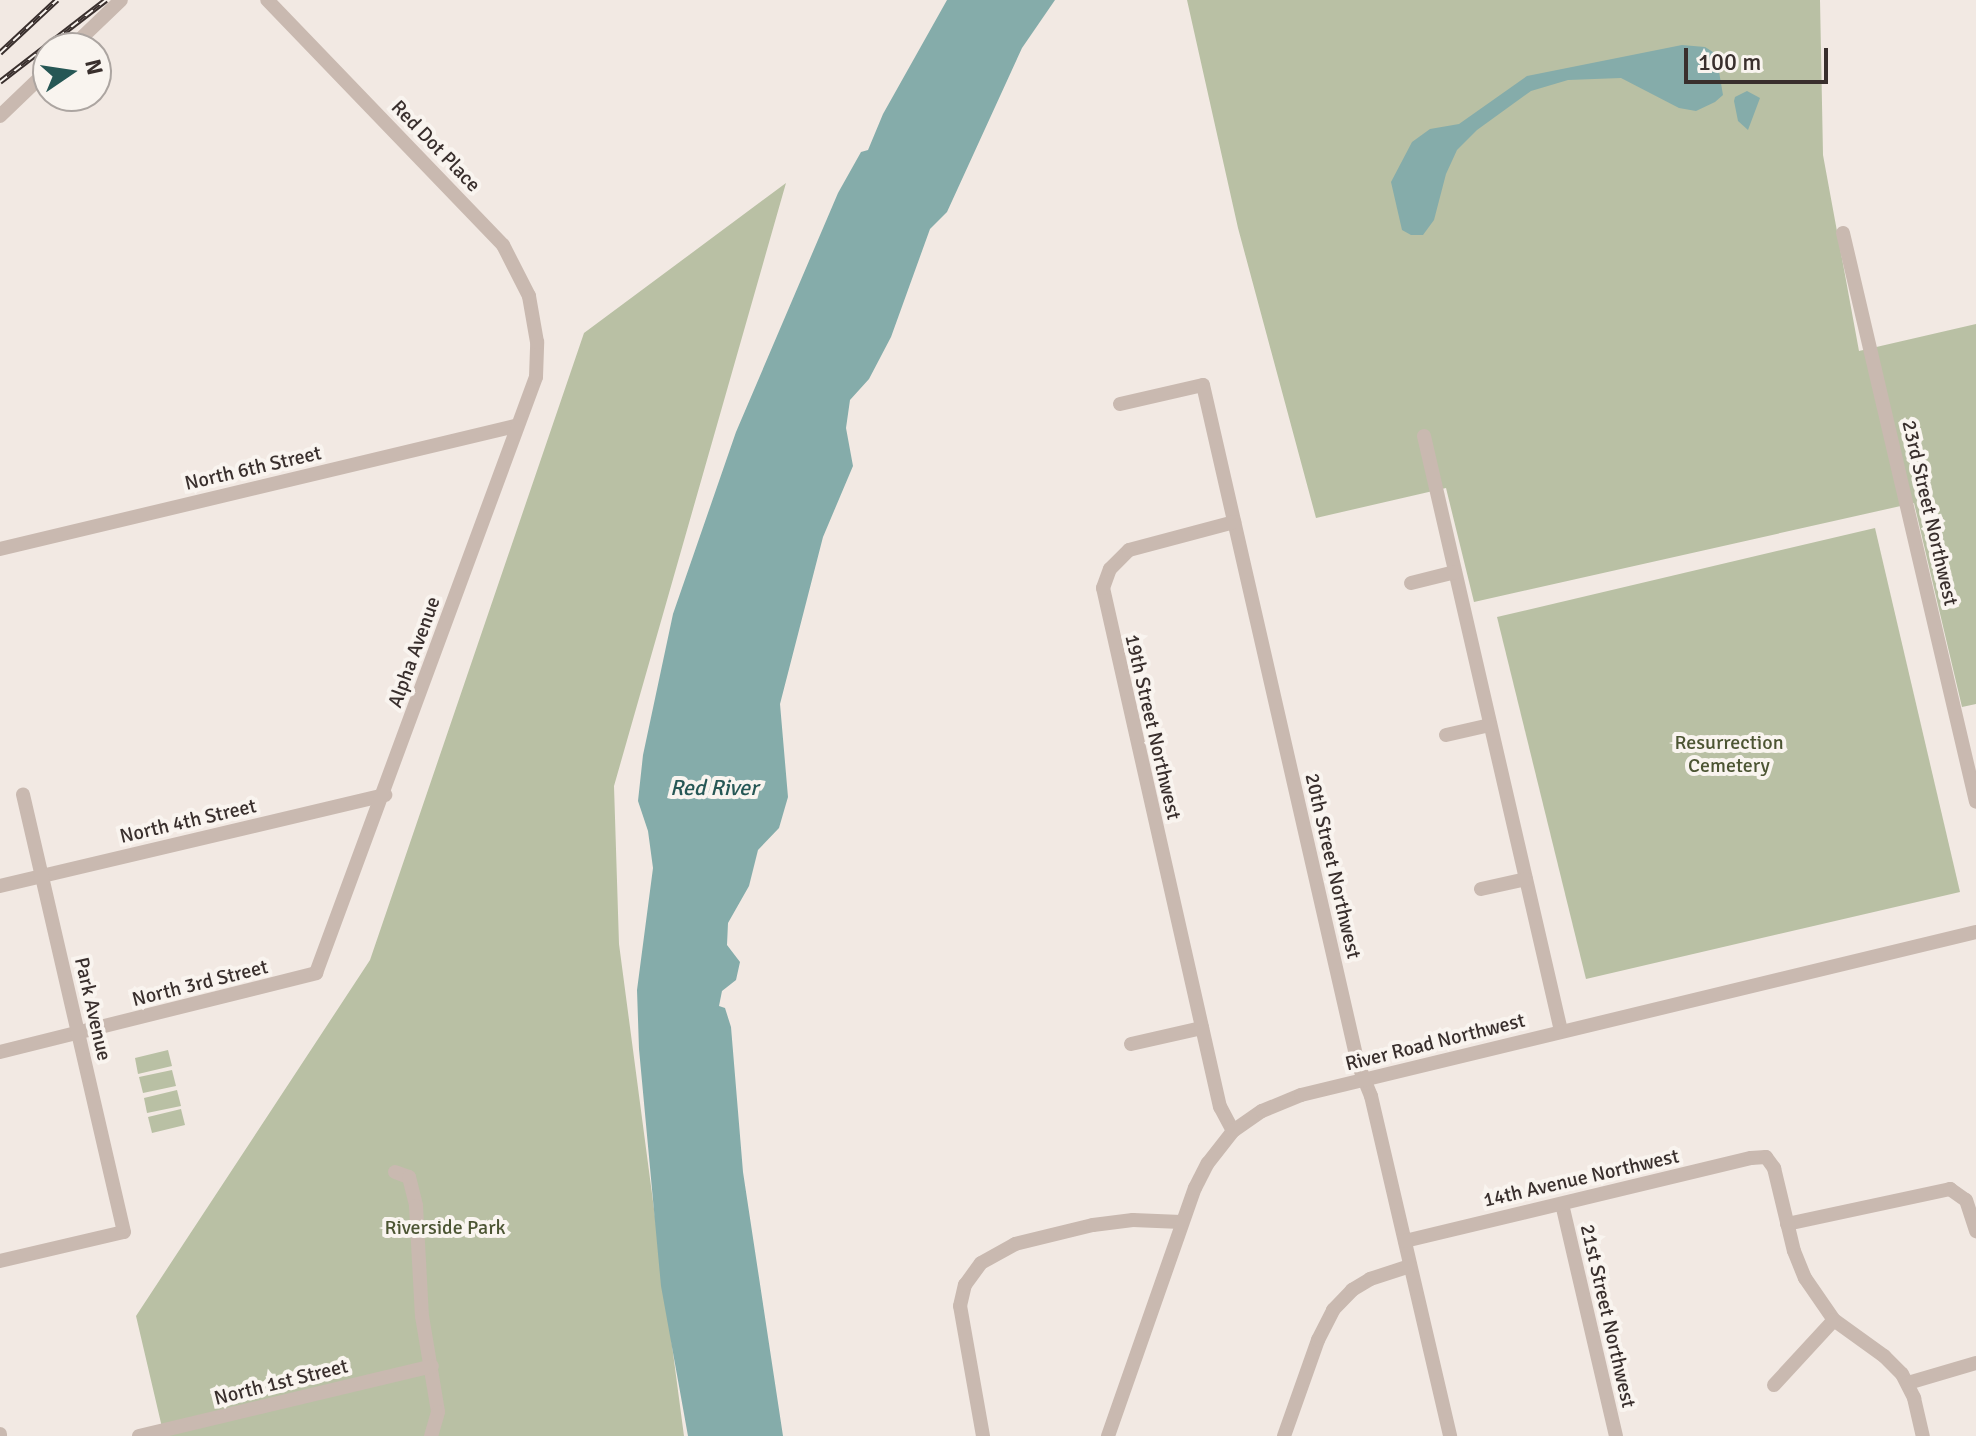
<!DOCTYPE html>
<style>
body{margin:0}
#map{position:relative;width:1976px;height:1436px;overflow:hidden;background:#f2e9e3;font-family:Signika,sans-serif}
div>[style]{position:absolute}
.green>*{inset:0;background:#b9c0a4}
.water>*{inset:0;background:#85acaa}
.minor>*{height:14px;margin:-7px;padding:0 7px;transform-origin:7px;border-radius:7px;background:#c9b9b0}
.rail>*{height:6px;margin-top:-3px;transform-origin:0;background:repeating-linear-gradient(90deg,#f9f4ef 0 9px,#392f2d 0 18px);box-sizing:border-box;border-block:2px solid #392f2d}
span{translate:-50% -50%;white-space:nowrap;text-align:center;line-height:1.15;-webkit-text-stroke:8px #f9f4ef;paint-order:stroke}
.street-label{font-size:20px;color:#392f2d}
.park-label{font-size:20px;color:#4c5533}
.water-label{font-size:22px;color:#265755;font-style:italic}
.north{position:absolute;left:32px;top:32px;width:80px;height:80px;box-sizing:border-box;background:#f9f4ef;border:2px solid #aca5a1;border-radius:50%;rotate:77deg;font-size:22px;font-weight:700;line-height:32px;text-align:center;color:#392f2d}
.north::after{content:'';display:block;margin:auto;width:28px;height:36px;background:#265755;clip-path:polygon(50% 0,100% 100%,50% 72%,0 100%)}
.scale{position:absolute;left:1684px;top:48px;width:144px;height:36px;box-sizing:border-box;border:4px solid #392f2d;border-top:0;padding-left:10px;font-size:24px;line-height:28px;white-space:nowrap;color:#392f2d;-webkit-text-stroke:6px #f9f4ef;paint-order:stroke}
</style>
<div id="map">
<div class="green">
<div style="clip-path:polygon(1187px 0,1820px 0,1823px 155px,1859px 351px,1976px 324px,1976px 704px,1962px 707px,1914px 503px,1474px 602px,1446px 488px,1316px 518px,1238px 228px)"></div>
<div style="clip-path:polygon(786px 183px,614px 786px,619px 944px,684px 1436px,164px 1436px,136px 1316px,370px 960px,584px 333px)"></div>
<div style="clip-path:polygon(1875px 528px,1960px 892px,1586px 979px,1497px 617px)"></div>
<div style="clip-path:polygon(168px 1050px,172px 1066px,138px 1074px,135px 1058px)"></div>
<div style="clip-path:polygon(172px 1070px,176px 1086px,143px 1093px,139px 1077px)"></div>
<div style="clip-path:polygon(177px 1090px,181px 1106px,147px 1113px,144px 1098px)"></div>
<div style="clip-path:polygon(181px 1109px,185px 1125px,152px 1133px,148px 1117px)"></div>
</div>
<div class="water">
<div style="clip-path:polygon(947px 0,1055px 0,1022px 48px,947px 212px,930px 229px,891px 337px,869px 379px,850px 400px,846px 428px,853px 466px,823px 537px,780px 704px,788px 797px,779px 828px,758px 850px,749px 886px,728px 923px,727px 945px,740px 962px,736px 980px,722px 991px,719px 1006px,725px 1008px,731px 1027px,743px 1172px,783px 1436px,688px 1436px,661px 1286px,639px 1049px,637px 990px,653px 868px,648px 831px,638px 801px,643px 755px,673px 614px,736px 432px,838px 193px,861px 152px,868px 150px,883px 114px)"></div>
<div style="clip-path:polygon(1682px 45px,1705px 47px,1716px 54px,1723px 95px,1715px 102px,1696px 111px,1679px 108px,1621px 78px,1568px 80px,1531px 91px,1477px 130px,1457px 150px,1446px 174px,1434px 220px,1423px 235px,1411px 235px,1402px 230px,1391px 182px,1412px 142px,1430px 129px,1459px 124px,1527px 76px)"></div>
<div style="clip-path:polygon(1747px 91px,1760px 98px,1748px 130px,1738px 121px,1734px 101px,1735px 97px)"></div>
</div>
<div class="minor">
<div style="left:71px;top:48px;width:69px;rotate:-43.8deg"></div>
<div style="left:0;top:116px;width:66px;rotate:-43.8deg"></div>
<div style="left:1843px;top:233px;width:584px;rotate:76.84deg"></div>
<div style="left:1120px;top:404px;width:85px;rotate:-12.9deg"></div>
<div style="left:1203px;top:385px;width:696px;rotate:77.14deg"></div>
<div style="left:1358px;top:1064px;width:35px;rotate:68deg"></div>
<div style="left:1371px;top:1096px;width:349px;rotate:76.9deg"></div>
<div style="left:1424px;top:436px;width:611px;rotate:77.03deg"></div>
<div style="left:0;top:549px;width:529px;rotate:-13.43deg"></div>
<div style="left:1411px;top:583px;width:45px;rotate:-14deg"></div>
<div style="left:1446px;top:735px;width:45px;rotate:-12.8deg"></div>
<div style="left:0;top:886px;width:396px;rotate:-13.3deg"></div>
<div style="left:1481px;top:889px;width:46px;rotate:-12.5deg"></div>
<div style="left:1131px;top:1044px;width:73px;rotate:-12.7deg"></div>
<div style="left:0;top:1052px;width:326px;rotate:-14deg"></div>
<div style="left:316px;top:973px;width:635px;rotate:-69.74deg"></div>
<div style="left:536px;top:377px;width:35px;rotate:-88deg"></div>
<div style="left:537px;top:342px;width:47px;rotate:-99.9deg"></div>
<div style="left:529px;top:296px;width:57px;rotate:-117deg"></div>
<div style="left:503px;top:245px;width:340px;rotate:-133.9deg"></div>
<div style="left:1233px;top:1131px;width:27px;rotate:-118deg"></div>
<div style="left:1220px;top:1107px;width:532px;rotate:-102.7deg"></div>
<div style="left:1103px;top:588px;width:20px;rotate:-70deg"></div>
<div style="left:1110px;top:569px;width:27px;rotate:-45deg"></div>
<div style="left:1129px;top:550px;width:109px;rotate:-14.9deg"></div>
<div style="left:395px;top:1172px;width:15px;rotate:20deg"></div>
<div style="left:409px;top:1177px;width:30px;rotate:76deg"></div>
<div style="left:416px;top:1206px;width:110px;rotate:86.9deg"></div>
<div style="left:422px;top:1316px;width:97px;rotate:80.5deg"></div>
<div style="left:438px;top:1412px;width:25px;rotate:106deg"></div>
<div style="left:1562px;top:1204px;width:238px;rotate:76.9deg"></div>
<div style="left:1787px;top:1224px;width:167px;rotate:-12.1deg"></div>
<div style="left:1950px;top:1189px;width:19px;rotate:35deg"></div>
<div style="left:1966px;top:1200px;width:33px;rotate:72deg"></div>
<div style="left:1405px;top:1241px;width:356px;rotate:-13.5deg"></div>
<div style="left:1751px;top:1158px;width:15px;rotate:-4deg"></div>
<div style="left:1766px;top:1157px;width:14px;rotate:54deg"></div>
<div style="left:1774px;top:1168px;width:85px;rotate:76.5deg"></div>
<div style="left:1794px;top:1251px;width:29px;rotate:68deg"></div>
<div style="left:1805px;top:1278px;width:51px;rotate:55.4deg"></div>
<div style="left:1834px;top:1320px;width:62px;rotate:35.8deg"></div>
<div style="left:1884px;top:1356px;width:25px;rotate:45deg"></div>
<div style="left:1902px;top:1374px;width:27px;rotate:63deg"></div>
<div style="left:1914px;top:1398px;width:39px;rotate:77deg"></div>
<div style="left:0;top:1261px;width:127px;rotate:-13.2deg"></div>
<div style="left:124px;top:1232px;width:449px;rotate:-103deg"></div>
<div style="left:1908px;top:1383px;width:71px;rotate:-16.4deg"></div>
<div style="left:1774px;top:1385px;width:88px;rotate:-47.3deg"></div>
<div style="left:0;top:1434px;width:2px;rotate:90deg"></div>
<div style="left:139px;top:1436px;width:301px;rotate:-13.4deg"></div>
<div style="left:983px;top:1436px;width:132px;rotate:-100deg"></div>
<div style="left:960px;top:1306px;width:22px;rotate:-77deg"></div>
<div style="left:965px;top:1285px;width:27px;rotate:-54deg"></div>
<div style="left:981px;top:1263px;width:39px;rotate:-29deg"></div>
<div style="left:1015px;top:1244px;width:80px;rotate:-13.7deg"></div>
<div style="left:1093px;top:1225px;width:40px;rotate:-7.1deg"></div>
<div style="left:1133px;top:1220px;width:48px;rotate:2.4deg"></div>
<div style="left:1108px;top:1436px;width:263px;rotate:-70.7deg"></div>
<div style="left:1195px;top:1188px;width:28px;rotate:-63deg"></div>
<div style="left:1208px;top:1163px;width:41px;rotate:-52deg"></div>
<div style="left:1233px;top:1131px;width:35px;rotate:-35deg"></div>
<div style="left:1262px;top:1111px;width:42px;rotate:-22.3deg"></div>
<div style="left:1301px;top:1095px;width:694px;rotate:-13.58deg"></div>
<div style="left:1284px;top:1436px;width:102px;rotate:-70.5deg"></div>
<div style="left:1318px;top:1340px;width:34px;rotate:-63deg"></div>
<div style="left:1333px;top:1310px;width:28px;rotate:-46deg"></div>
<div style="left:1352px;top:1290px;width:21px;rotate:-31deg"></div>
<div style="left:1370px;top:1279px;width:42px;rotate:-18deg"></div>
</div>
<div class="rail">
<div style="left:0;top:53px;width:78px;rotate:-42.9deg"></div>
<div style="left:0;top:82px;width:134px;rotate:-37.7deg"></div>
</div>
<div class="street-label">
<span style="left:436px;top:146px;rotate:46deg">Red Dot Place</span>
<span style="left:253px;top:468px;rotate:-13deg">North 6th Street</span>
<span style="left:1930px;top:513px;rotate:77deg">23rd Street Northwest</span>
<span style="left:414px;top:652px;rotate:-70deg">Alpha Avenue</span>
<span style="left:1153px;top:727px;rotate:77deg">19th Street Northwest</span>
<span style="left:188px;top:821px;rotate:-13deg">North 4th Street</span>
<span style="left:1333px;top:866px;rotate:77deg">20th Street Northwest</span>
<span style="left:200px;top:983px;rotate:-14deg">North 3rd Street</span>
<span style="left:93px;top:1009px;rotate:77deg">Park Avenue</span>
<span style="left:1435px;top:1042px;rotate:-14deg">River Road Northwest</span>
<span style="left:1581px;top:1178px;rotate:-13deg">14th Avenue Northwest</span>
<span style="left:1608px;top:1316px;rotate:77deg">21st Street Northwest</span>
<span style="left:281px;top:1382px;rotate:-14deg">North 1st Street</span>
</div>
<div class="park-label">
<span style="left:1729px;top:754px">Resurrection<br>Cemetery</span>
<span style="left:445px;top:1227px">Riverside Park</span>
</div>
<div class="water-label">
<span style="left:714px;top:788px">Red River</span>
</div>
<div class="north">N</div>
<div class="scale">100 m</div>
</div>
